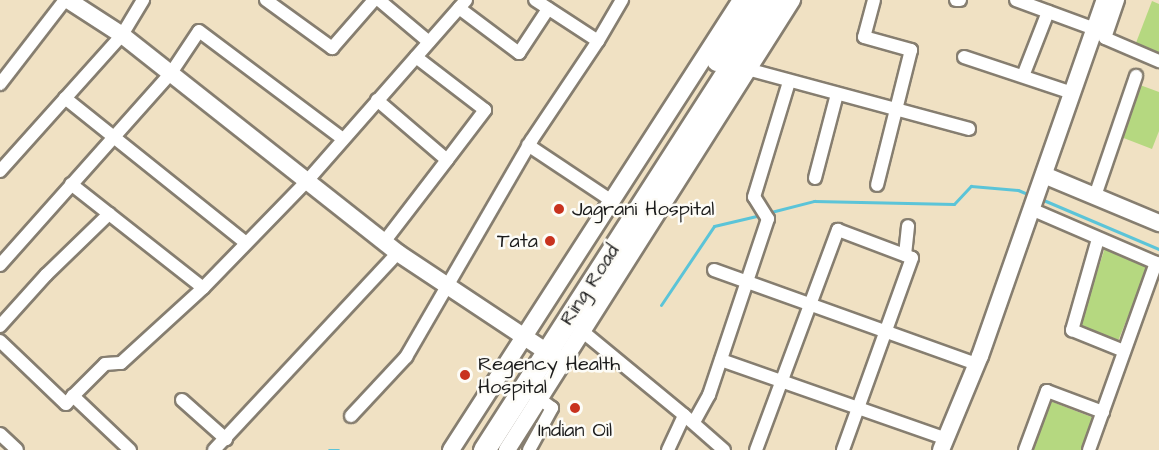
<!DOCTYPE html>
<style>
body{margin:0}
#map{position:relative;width:1159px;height:450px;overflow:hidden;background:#f0e1c3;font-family:"Architects Daughter",sans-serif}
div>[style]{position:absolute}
.green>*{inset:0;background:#b5d880}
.stream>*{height:3px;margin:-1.5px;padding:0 1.5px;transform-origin:1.5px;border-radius:1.5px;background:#5bc4d8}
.roads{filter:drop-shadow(2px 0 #867e70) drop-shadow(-2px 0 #867e70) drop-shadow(0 2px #867e70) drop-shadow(0 -2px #867e70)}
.street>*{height:12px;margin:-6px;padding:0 6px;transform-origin:6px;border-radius:6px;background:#fff}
.secondary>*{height:16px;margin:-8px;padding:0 8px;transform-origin:8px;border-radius:8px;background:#fff}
.highway>*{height:21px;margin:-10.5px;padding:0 10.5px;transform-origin:10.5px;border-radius:10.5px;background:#fff}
.dots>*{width:16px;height:16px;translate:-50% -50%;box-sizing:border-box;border:3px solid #fdfcf7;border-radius:50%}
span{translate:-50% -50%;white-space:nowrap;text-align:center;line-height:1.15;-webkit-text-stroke:5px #fdfcf7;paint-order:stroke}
.poi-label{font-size:20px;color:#1c1c1c}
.left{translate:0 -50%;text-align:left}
.right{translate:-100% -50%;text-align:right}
.street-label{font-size:20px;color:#1c1c1c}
</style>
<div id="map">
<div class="green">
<div style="clip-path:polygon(1152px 1px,1159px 4px,1159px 59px,1134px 48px)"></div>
<div style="clip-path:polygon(1140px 85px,1159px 92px,1159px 131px,1152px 149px,1121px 137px)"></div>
<div style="clip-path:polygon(1107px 242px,1151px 260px,1118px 341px,1079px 326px)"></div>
<div style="clip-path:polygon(1050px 401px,1094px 418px,1082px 450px,1032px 450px)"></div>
</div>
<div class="stream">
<div style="left:1041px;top:199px;width:128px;rotate:23deg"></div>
<div style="left:767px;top:213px;width:49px;rotate:-14.3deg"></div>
<div style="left:814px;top:201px;width:140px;rotate:1.2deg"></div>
<div style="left:954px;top:204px;width:25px;rotate:-47deg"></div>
<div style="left:971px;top:186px;width:47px;rotate:4.9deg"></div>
<div style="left:1018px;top:190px;width:15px;rotate:23deg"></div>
<div style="left:661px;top:305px;width:95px;rotate:-56.1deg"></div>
<div style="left:714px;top:226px;width:48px;rotate:-13.2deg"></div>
<div style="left:329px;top:450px;width:9px"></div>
</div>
<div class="roads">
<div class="street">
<div style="left:266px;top:0;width:82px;rotate:36deg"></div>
<div style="left:332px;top:48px;width:64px;rotate:-48.8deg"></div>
<div style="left:379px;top:0;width:65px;rotate:40deg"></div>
<div style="left:874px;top:0;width:38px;rotate:105deg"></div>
<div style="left:864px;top:37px;width:49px;rotate:15.5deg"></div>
<div style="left:911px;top:50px;width:139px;rotate:104.1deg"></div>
<div style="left:956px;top:0;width:4px"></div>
<div style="left:1016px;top:0;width:84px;rotate:20.2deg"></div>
<div style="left:1118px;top:0;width:40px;rotate:108.9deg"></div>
<div style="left:1105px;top:38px;width:59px;rotate:23.1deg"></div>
<div style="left:459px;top:8px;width:75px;rotate:36.9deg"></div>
<div style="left:519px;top:53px;width:53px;rotate:-56.6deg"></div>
<div style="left:598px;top:41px;width:48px;rotate:-59.7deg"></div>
<div style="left:416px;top:57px;width:87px;rotate:37.5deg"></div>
<div style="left:485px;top:110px;width:63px;rotate:127.2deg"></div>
<div style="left:964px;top:57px;width:114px;rotate:18.4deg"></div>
<div style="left:747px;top:69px;width:230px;rotate:15.1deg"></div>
<div style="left:1023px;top:76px;width:69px;rotate:-68.7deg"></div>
<div style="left:0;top:84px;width:106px;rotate:-52.3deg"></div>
<div style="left:65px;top:98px;width:232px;rotate:38.7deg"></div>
<div style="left:377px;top:100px;width:92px;rotate:40.6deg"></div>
<div style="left:447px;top:160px;width:103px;rotate:127.5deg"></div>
<div style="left:528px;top:145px;width:101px;rotate:33.7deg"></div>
<div style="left:0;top:171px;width:183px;rotate:-48.1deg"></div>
<div style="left:122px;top:35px;width:41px;rotate:-59deg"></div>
<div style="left:815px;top:178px;width:87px;rotate:-75.3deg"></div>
<div style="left:71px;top:184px;width:168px;rotate:38.2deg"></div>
<div style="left:203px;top:288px;width:149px;rotate:-45.8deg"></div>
<div style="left:307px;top:181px;width:241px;rotate:-48.7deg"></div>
<div style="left:1095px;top:196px;width:127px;rotate:-71.1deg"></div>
<div style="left:1031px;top:209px;width:139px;rotate:23.3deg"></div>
<div style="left:1098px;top:239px;width:95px;rotate:105.9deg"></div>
<div style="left:1072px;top:330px;width:56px;rotate:22deg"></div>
<div style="left:905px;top:255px;width:29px;rotate:-84deg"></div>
<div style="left:0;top:265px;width:257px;rotate:-48.3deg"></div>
<div style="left:171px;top:73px;width:50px;rotate:-56.3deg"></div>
<div style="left:199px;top:31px;width:180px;rotate:36.9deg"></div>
<div style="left:714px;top:270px;width:279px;rotate:19.7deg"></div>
<div style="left:0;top:326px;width:69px;rotate:-48deg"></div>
<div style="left:46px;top:275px;width:88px;rotate:-44.1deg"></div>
<div style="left:582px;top:331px;width:132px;rotate:39.5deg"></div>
<div style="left:0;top:341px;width:91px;rotate:43.7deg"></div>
<div style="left:66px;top:404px;width:11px;rotate:-49deg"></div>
<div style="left:721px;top:360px;width:238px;rotate:19.3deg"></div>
<div style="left:182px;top:400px;width:59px;rotate:41.6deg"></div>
<div style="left:351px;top:416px;width:81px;rotate:-47deg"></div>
<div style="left:406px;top:357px;width:250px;rotate:-59.9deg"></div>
<div style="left:531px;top:141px;width:120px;rotate:-56.2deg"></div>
<div style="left:598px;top:41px;width:75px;rotate:-146.9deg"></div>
<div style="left:694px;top:422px;width:31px;rotate:-61deg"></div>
<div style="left:709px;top:395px;width:186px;rotate:-71.5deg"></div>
<div style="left:768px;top:219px;width:26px;rotate:-122deg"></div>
<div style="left:754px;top:197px;width:120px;rotate:-73.1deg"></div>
<div style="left:0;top:434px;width:23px;rotate:43deg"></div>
<div style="left:130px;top:450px;width:79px;rotate:-136.5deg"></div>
<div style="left:73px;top:396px;width:45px;rotate:-45deg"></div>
<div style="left:105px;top:364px;width:16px;rotate:-4deg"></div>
<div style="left:121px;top:363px;width:111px;rotate:-42.4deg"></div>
<div style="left:214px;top:450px;width:270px;rotate:-47deg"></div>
<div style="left:529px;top:450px;width:48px;rotate:-61.3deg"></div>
<div style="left:552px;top:408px;width:22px;rotate:-144deg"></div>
<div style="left:668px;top:450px;width:38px;rotate:-65deg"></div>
<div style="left:684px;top:415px;width:53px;rotate:41.2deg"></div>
<div style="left:756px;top:450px;width:235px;rotate:-69.6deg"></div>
<div style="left:838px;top:230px;width:79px;rotate:20.7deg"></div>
<div style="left:912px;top:258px;width:204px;rotate:109.8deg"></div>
<div style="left:1025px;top:450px;width:63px;rotate:-69.6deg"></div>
<div style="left:1047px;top:391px;width:60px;rotate:20.6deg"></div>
<div style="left:1089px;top:450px;width:199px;rotate:-70.3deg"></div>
</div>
<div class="secondary">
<div style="left:68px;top:0;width:64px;rotate:32.9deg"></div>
<div style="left:122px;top:35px;width:352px;rotate:38.3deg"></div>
<div style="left:398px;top:253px;width:197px;rotate:33.6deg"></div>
<div style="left:1044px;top:175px;width:125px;rotate:22.7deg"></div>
<div style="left:451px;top:450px;width:535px;rotate:-57.2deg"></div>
<div style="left:507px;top:450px;width:533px;rotate:-57.65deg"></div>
<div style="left:941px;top:450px;width:102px;rotate:-67.5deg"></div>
<div style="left:980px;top:356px;width:377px;rotate:-70.7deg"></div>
</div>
<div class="highway">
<div style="left:717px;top:60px;width:71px;rotate:-57.7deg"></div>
<div style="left:484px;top:450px;width:535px;rotate:-57.29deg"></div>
</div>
</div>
<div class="dots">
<div style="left:559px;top:209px;background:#c8321e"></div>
<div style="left:550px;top:241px;background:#c8321e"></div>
<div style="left:465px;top:375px;background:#c8321e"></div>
<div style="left:575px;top:408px;background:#c8321e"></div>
</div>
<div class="poi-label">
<span class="left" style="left:572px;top:209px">Jagrani Hospital</span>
<span class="right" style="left:538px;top:241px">Tata</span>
<span class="left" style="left:478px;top:376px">Regency Health<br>Hospital</span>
<span style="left:575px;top:430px">Indian Oil</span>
</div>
<div class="street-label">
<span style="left:590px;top:285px;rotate:-57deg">Ring Road</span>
</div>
</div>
